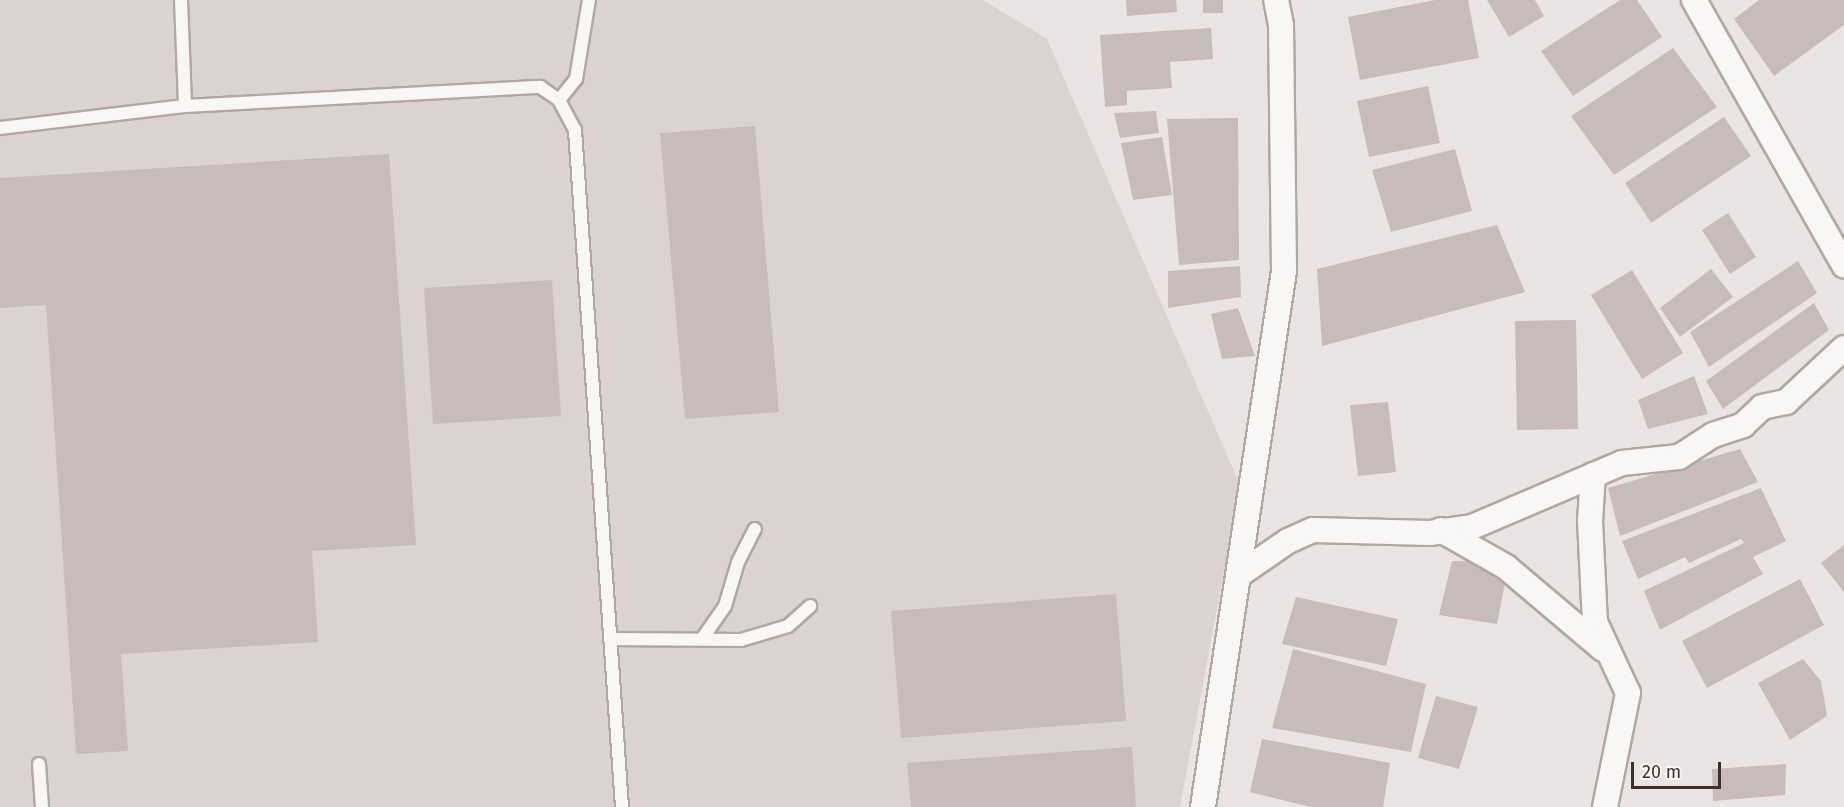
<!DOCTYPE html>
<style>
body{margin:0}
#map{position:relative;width:1844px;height:807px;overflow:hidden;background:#ebe4e4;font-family:"Fira Sans",sans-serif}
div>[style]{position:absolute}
.built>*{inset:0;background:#dcd2d2}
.building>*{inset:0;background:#c7bcbb}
.roads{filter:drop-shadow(2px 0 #b2a6a6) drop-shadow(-2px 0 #b2a6a6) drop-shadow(0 2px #b2a6a6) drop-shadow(0 -2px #b2a6a6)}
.lane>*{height:12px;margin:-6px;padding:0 6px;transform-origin:6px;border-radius:6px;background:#f9f6f6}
.street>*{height:24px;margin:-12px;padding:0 12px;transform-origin:12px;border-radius:12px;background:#f9f6f6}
span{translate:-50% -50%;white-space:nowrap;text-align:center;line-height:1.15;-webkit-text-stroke:4.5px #f8f3f4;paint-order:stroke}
.scale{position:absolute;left:1631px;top:762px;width:90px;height:27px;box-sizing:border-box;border:3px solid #422d2d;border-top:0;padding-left:8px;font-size:18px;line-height:21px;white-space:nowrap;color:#422d2d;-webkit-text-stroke:4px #f8f3f4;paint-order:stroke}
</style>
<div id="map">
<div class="built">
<div style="clip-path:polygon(0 0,983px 0,1047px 39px,1240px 485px,1180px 807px,0 807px)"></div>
</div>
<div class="building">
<div style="clip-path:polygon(1126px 0,1176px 0,1177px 12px,1127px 16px)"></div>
<div style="clip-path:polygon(1203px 0,1223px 0,1223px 13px,1203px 13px)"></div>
<div style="clip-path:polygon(1435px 0,1468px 0,1479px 58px,1360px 80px,1348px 17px)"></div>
<div style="clip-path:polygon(1487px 0,1535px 0,1544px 16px,1509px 37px)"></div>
<div style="clip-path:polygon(1620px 0,1637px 0,1662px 37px,1573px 96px,1541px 51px)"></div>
<div style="clip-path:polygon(1759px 0,1844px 0,1844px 25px,1774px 76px,1734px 19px)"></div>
<div style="clip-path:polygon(1211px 28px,1213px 59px,1170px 62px,1172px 88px,1127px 91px,1127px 105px,1105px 107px,1100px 35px)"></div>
<div style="clip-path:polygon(1673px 48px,1717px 107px,1614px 175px,1571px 116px)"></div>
<div style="clip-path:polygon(1428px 86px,1440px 143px,1369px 157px,1357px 101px)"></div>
<div style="clip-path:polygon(1156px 111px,1159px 133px,1120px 138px,1114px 113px)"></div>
<div style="clip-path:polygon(1724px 117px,1751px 156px,1651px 223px,1625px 183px)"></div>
<div style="clip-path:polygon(1238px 118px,1239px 260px,1179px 265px,1167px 119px)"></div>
<div style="clip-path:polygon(755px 126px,779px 412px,685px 419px,660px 133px)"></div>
<div style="clip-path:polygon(1162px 137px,1172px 195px,1133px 200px,1121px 143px)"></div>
<div style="clip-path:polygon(1455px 149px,1472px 211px,1391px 232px,1372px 170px)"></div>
<div style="clip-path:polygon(389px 154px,416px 545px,312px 551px,318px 642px,121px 654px,128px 751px,76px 754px,46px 305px,0 308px,0 178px)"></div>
<div style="clip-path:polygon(1728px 213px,1756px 257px,1730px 274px,1702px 230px)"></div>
<div style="clip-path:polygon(1497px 225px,1525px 292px,1322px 346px,1317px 269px)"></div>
<div style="clip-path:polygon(1798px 261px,1817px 293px,1709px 367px,1690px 332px)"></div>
<div style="clip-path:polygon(1240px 266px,1241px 297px,1168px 308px,1168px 271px)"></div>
<div style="clip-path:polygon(1711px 269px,1733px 297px,1680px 337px,1660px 308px)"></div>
<div style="clip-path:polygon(1632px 270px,1683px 353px,1642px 379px,1591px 295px)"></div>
<div style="clip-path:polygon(552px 280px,561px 416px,433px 424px,424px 288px)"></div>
<div style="clip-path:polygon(1814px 303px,1829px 330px,1723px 409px,1706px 381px)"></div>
<div style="clip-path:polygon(1238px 308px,1255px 356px,1222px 359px,1211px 314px)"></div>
<div style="clip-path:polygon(1576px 320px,1578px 429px,1517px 430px,1515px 321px)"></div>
<div style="clip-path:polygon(1694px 376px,1708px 414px,1648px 429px,1638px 400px)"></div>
<div style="clip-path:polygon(1388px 402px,1396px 472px,1358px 476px,1350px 405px)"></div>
<div style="clip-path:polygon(1740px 449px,1758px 482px,1620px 536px,1608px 488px)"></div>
<div style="clip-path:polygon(1761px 488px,1786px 541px,1753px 557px,1763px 574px,1660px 630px,1644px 591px,1744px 543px,1741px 539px,1689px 563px,1685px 557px,1638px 579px,1622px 541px)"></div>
<div style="clip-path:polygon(1844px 545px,1844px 592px,1821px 563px)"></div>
<div style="clip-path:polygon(1452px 561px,1509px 562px,1497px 624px,1439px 615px)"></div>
<div style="clip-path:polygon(1800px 579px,1824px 625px,1707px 688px,1682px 641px)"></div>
<div style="clip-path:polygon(1116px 594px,1126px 721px,901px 738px,891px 611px)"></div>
<div style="clip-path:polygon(1296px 597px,1398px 619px,1386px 666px,1282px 644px)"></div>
<div style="clip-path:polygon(1293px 649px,1426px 684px,1411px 752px,1272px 728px)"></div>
<div style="clip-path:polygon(1803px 659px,1821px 681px,1827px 716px,1790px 740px,1758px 683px)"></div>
<div style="clip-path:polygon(1436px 696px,1478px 707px,1459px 769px,1418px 758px)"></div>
<div style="clip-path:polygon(1262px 739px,1390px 763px,1383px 807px,1311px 807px,1250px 792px)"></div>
<div style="clip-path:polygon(1132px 747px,1136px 807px,911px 807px,907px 763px)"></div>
<div style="clip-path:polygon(1786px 764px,1785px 795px,1713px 801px,1712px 769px)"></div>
</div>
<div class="roads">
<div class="lane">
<div style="left:181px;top:0;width:106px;rotate:87.8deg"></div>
<div style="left:559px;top:100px;width:27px;rotate:-51deg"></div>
<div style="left:576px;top:79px;width:80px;rotate:-80.7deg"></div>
<div style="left:0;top:128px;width:186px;rotate:-6.8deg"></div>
<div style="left:185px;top:106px;width:356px;rotate:-3.1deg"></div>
<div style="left:540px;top:87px;width:23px;rotate:34deg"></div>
<div style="left:559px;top:100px;width:34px;rotate:62deg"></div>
<div style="left:575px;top:130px;width:679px;rotate:86.03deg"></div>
<div style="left:611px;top:639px;width:130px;rotate:0.4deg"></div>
<div style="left:741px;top:640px;width:49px;rotate:-16.6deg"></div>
<div style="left:788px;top:626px;width:30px;rotate:-42deg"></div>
<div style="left:702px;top:639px;width:40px;rotate:-55.1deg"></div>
<div style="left:725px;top:606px;width:46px;rotate:-73.5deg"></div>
<div style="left:738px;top:562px;width:37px;rotate:-63deg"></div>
<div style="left:39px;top:764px;width:43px;rotate:86deg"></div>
</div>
<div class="street">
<div style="left:1694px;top:0;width:305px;rotate:60.5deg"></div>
<div style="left:1593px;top:475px;width:46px;rotate:93.7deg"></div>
<div style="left:1590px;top:521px;width:101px;rotate:87.2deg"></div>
<div style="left:1595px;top:622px;width:78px;rotate:65.1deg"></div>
<div style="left:1628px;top:693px;width:116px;rotate:101.4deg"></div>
<div style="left:1441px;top:530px;width:75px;rotate:29.6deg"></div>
<div style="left:1506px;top:567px;width:127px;rotate:40.2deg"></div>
<div style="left:1240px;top:574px;width:58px;rotate:-34.5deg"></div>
<div style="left:1288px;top:541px;width:27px;rotate:-24deg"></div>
<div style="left:1313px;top:530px;width:117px;rotate:1.5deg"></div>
<div style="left:1430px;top:533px;width:42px;rotate:-8.1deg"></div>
<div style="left:1472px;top:527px;width:163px;rotate:-23.1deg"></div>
<div style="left:1622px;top:463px;width:57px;rotate:-6deg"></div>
<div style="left:1679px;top:457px;width:40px;rotate:-32.9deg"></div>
<div style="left:1713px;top:435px;width:32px;rotate:-18deg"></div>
<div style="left:1743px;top:425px;width:26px;rotate:-43deg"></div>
<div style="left:1762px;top:407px;width:25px;rotate:-12deg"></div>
<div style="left:1786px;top:402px;width:79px;rotate:-43deg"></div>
<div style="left:1203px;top:807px;width:542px;rotate:-81.41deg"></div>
<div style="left:1284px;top:271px;width:246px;rotate:-90.7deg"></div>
<div style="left:1281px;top:25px;width:25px;rotate:-101deg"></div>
</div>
</div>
<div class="scale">20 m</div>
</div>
